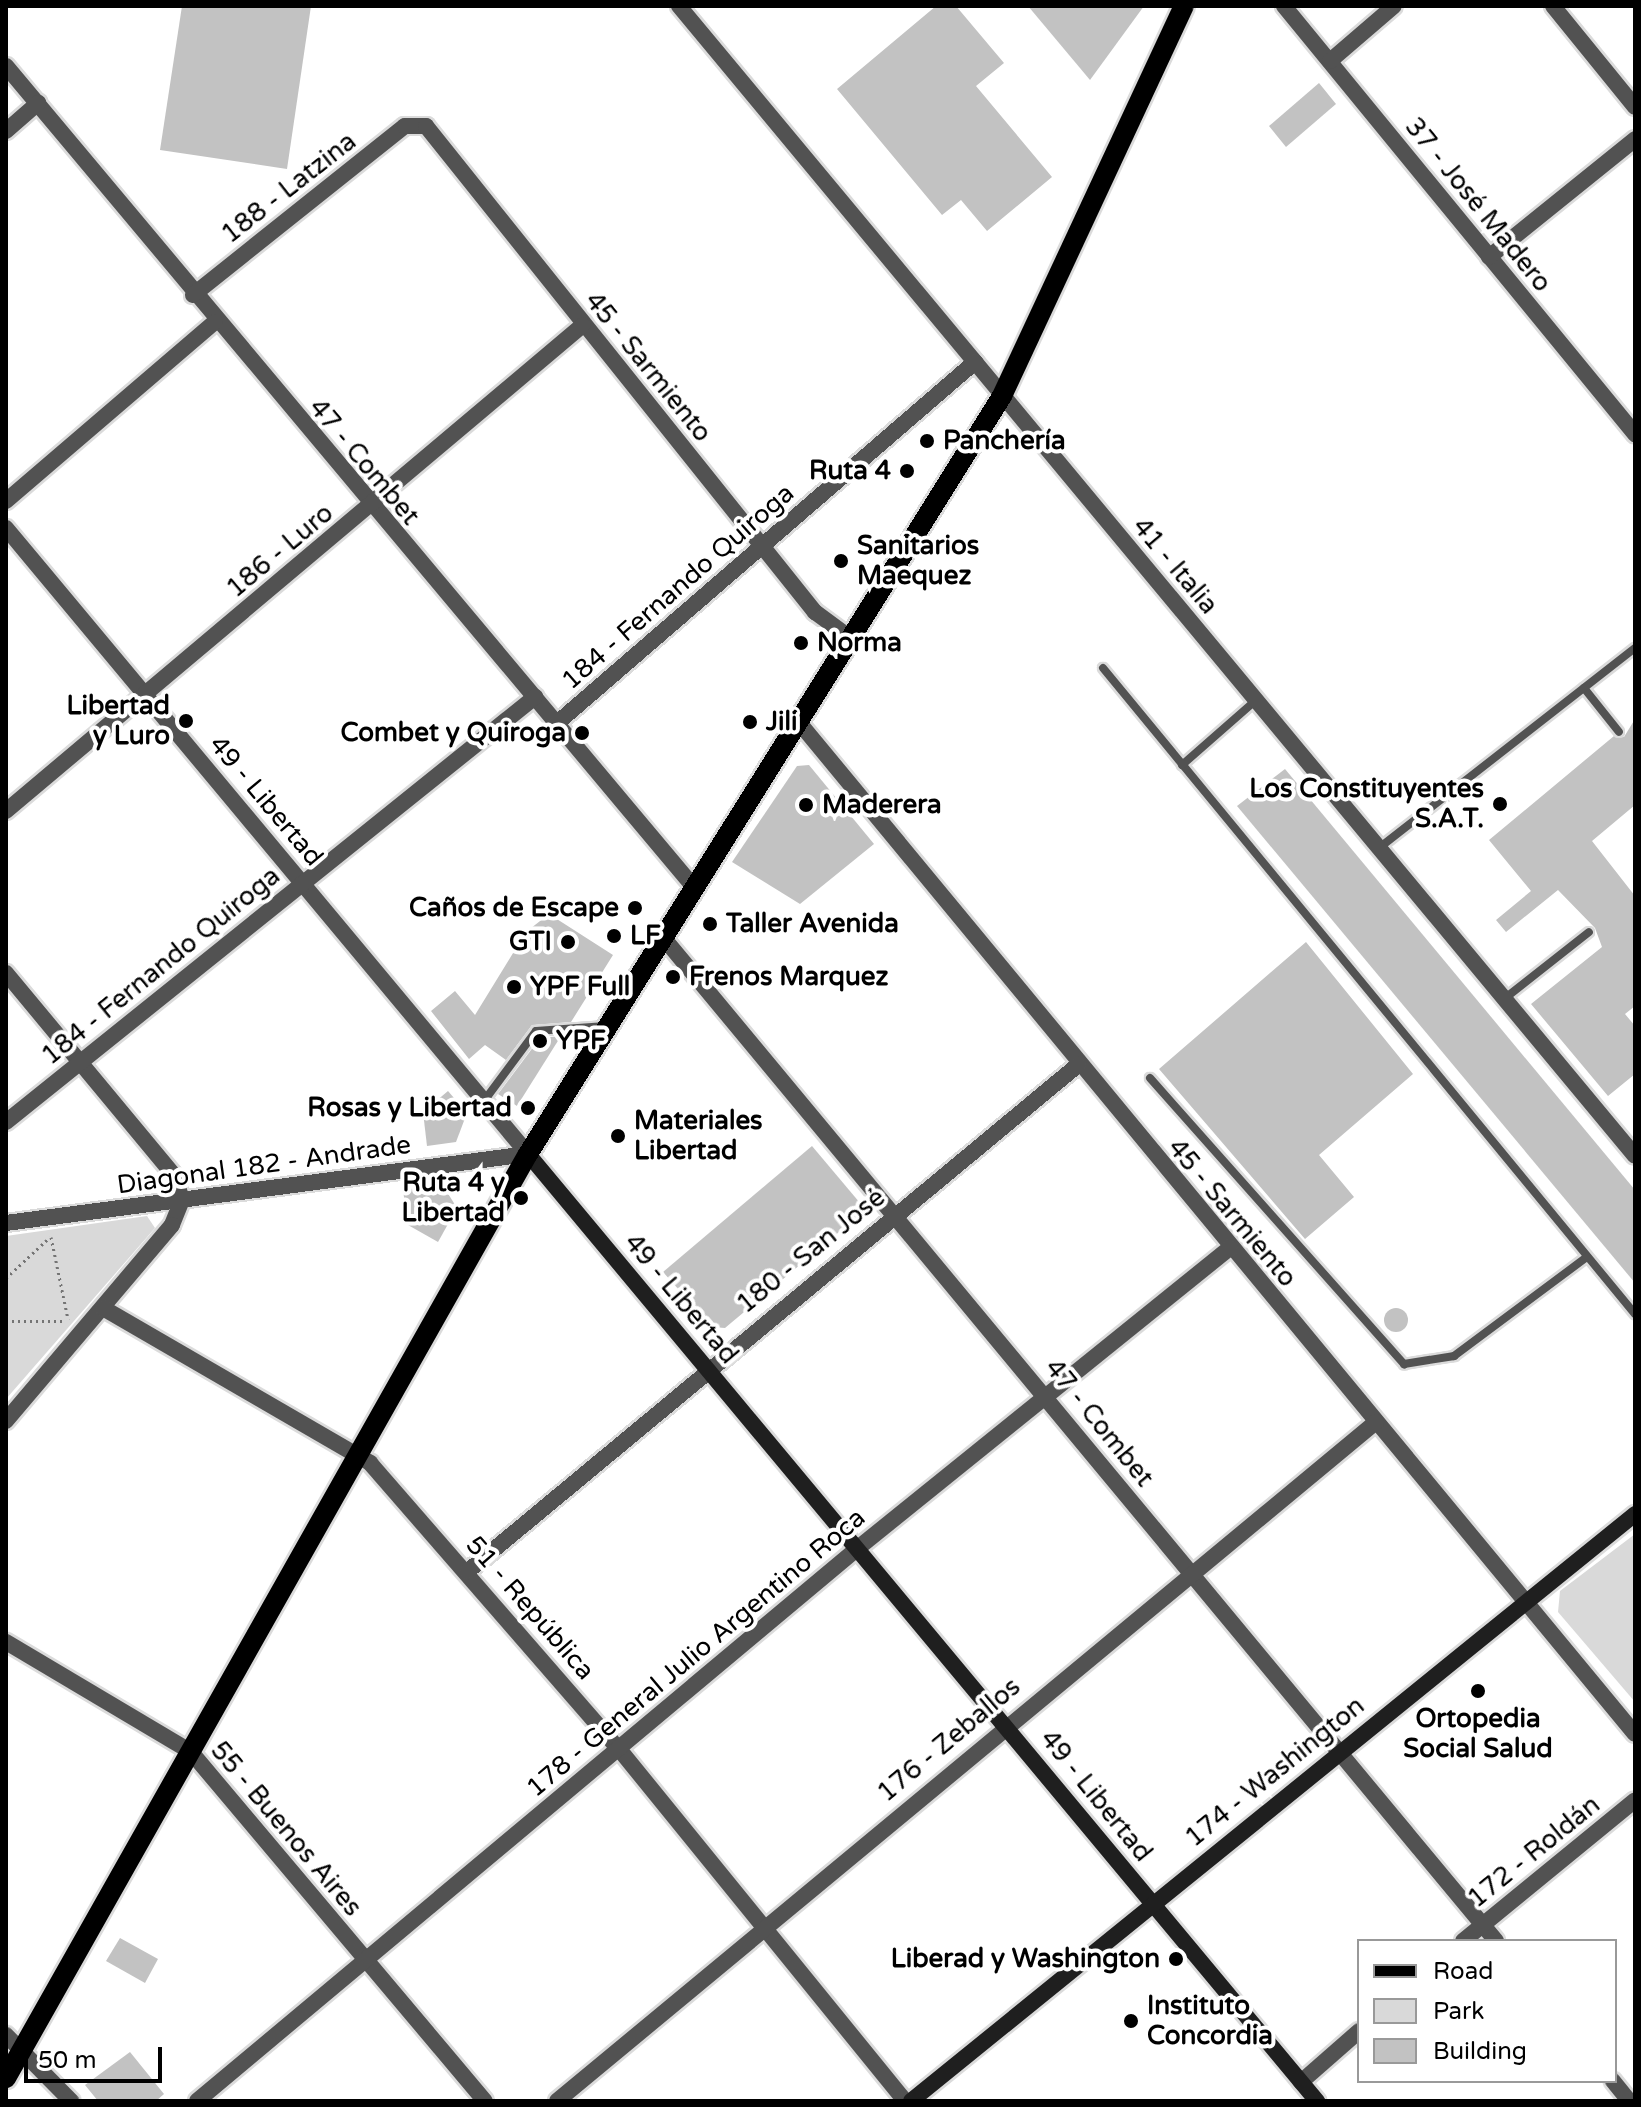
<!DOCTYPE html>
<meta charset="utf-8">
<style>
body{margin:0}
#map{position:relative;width:1641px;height:2107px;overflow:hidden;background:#fff;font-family:"Varela Round",sans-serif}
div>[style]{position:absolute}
.green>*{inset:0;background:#d9d9d9}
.building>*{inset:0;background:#c2c2c2}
.round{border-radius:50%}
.path>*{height:3px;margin-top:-1.5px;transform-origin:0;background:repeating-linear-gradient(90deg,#747474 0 2px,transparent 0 6px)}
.roads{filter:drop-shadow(2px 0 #dbdbdb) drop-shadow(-2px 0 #dbdbdb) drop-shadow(0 2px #dbdbdb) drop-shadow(0 -2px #dbdbdb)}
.lane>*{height:8px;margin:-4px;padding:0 4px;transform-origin:4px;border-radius:4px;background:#525252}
.street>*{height:16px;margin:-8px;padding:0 8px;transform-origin:8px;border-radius:8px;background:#525252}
.secondary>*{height:16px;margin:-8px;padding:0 8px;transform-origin:8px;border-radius:8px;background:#1f1f1f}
.primary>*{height:20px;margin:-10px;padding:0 10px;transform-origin:10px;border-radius:10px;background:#000}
.dots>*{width:22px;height:22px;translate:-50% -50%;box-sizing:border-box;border:4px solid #fff;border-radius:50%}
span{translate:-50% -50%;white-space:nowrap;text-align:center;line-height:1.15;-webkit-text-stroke:8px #fff;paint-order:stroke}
.street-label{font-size:26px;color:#000}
.poi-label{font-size:26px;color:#000;font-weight:700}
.left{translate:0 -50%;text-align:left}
.right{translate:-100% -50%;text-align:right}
.frame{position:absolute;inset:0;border:8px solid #000;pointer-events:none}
.legend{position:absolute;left:1357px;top:1939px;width:260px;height:144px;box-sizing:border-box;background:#fff;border:2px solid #999;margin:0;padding:10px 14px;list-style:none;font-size:24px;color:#000}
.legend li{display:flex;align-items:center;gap:16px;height:40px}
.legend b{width:40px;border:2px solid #999}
.scale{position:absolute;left:24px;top:2047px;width:138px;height:36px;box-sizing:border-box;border:4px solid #000;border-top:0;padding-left:10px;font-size:24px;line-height:28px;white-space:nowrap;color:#000;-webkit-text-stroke:6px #fff;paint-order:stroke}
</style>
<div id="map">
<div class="green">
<div style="clip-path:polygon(147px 1216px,155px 1228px,6px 1399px,6px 1236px)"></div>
<div style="clip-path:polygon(1635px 1534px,1635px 1702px,1558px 1612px,1560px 1591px)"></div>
</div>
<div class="building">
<div style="clip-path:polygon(182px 6px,311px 6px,287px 169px,160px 150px)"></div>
<div style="clip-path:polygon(936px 6px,956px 6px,1004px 63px,976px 86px,1052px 177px,987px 231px,961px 200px,942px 215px,837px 89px)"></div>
<div style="clip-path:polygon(1028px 6px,1144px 6px,1090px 80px)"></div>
<div style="clip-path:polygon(1319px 83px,1336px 104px,1286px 147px,1269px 126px)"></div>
<div style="clip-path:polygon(1635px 719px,1635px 805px,1592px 841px,1635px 896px,1635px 1006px,1625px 1014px,1635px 1026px,1635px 1074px,1608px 1096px,1531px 1004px,1602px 947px,1595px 928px,1558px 890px,1506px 932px,1496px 920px,1531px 891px,1489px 840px,1614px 736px,1624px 737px)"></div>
<div style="clip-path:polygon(809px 765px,874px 844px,800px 904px,732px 862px,797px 766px)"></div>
<div style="clip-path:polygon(1285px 769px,1635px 1190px,1635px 1283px,1237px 806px)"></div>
<div style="clip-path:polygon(549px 914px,613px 955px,571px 1022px,532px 1025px,506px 1060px,485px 1045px,469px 1059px,431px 1011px,455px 991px,475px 1015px,526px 932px)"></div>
<div style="clip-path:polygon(1306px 942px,1413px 1074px,1319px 1155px,1354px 1197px,1305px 1239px,1159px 1069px)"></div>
<div style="clip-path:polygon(561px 1036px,517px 1106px,498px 1094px,540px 1038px)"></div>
<div style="clip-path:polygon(448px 1091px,467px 1113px,456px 1142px,427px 1146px,423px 1112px)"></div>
<div style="clip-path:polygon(812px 1146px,860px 1203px,858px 1216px,725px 1328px,712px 1327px,663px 1272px)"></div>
<div style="clip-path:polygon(442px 1184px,457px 1208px,438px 1242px,408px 1225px,403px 1190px)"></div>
<div class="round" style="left:1384px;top:1308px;width:24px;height:24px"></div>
<div style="clip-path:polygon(120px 1938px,158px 1959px,145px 1983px,106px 1961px)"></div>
<div style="clip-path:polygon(130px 2052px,164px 2094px,156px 2101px,98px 2101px,85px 2085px)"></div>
</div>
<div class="path">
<div style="left:51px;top:1237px;width:84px;rotate:78.3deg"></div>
<div style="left:6px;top:1278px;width:60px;rotate:-43deg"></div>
<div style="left:6px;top:1321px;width:60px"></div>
</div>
<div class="roads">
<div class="lane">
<div style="left:1103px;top:668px;width:837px;rotate:50.53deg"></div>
<div style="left:1584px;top:688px;width:56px;rotate:51.5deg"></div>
<div style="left:1182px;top:765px;width:97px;rotate:-41.2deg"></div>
<div style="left:1379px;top:848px;width:325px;rotate:-38deg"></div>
<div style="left:1504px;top:999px;width:108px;rotate:-38.2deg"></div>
<div style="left:1150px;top:1078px;width:383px;rotate:48.4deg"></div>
<div style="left:1404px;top:1364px;width:51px;rotate:-9.1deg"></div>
<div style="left:1454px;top:1356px;width:166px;rotate:-36.7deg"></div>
<div style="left:484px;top:1101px;width:87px;rotate:-53.4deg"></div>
<div style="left:536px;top:1031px;width:70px;rotate:-4.1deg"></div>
</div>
<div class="street">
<div style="left:679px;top:6px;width:1495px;rotate:50.26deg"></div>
<div style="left:1284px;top:6px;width:554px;rotate:50.65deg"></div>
<div style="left:1553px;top:6px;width:130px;rotate:50.9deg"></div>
<div style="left:1330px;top:61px;width:84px;rotate:-40.7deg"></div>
<div style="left:6px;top:66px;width:1068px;rotate:50.05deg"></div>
<div style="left:6px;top:131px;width:43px;rotate:-41.2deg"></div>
<div style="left:1489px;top:257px;width:188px;rotate:-38.9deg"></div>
<div style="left:193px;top:295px;width:271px;rotate:-38.6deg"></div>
<div style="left:405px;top:126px;width:21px"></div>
<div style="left:426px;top:126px;width:623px;rotate:51.33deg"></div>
<div style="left:815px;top:612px;width:42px;rotate:36.3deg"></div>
<div style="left:6px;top:501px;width:275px;rotate:-40.6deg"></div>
<div style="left:6px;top:528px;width:815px;rotate:50.18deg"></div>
<div style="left:797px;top:720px;width:1315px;rotate:50.43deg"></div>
<div style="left:556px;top:724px;width:554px;rotate:-40.83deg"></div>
<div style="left:6px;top:811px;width:754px;rotate:-40.11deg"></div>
<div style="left:662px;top:936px;width:1306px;rotate:50.31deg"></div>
<div style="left:6px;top:973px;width:263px;rotate:50.3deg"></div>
<div style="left:174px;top:1175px;width:26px;rotate:72deg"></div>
<div style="left:182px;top:1200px;width:27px;rotate:112deg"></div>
<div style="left:172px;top:1225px;width:257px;rotate:130.3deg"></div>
<div style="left:6px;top:1122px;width:679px;rotate:-38.78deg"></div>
<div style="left:6px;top:1223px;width:527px;rotate:-7.53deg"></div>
<div style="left:103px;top:1308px;width:309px;rotate:30.1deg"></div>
<div style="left:370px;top:1463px;width:379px;rotate:49deg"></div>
<div style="left:619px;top:1749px;width:454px;rotate:50.9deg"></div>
<div style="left:468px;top:1571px;width:793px;rotate:-39.68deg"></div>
<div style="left:6px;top:1642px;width:215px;rotate:30.7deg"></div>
<div style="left:191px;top:1752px;width:456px;rotate:49.9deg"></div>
<div style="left:1463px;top:1941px;width:222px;rotate:-39.3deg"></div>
<div style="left:6px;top:2035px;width:93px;rotate:45.4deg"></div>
<div style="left:1613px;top:2081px;width:26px;rotate:51deg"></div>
<div style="left:1301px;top:2082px;width:77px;rotate:-41.3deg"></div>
<div style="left:197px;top:2101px;width:862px;rotate:-39.92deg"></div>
<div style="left:858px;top:1548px;width:478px;rotate:-38.9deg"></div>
<div style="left:557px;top:2101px;width:1064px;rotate:-39.66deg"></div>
</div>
<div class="secondary">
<div style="left:528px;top:1154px;width:1233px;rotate:50.2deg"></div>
<div style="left:911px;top:2101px;width:932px;rotate:-39.03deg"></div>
</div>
<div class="primary">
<div style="left:6px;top:2078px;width:1061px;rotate:-60.54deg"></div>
<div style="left:528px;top:1154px;width:894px;rotate:-57.98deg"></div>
<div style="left:1002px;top:396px;width:430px;rotate:-65deg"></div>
</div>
</div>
<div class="dots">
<div style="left:927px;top:441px;background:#000"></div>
<div style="left:907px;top:471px;background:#000"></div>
<div style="left:841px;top:561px;background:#000"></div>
<div style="left:801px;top:643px;background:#000"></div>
<div style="left:186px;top:721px;background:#000"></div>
<div style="left:750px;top:722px;background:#000"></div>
<div style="left:582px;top:733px;background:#000"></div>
<div style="left:1500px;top:804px;background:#000"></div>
<div style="left:806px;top:805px;background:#000"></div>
<div style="left:635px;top:908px;background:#000"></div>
<div style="left:710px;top:924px;background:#000"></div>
<div style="left:614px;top:936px;background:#000"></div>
<div style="left:568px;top:942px;background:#000"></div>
<div style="left:673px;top:977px;background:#000"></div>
<div style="left:514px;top:987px;background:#000"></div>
<div style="left:540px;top:1041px;background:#000"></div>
<div style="left:528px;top:1108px;background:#000"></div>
<div style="left:618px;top:1136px;background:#000"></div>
<div style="left:521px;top:1198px;background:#000"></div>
<div style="left:1478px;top:1691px;background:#000"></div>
<div style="left:1176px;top:1959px;background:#000"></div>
<div style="left:1131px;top:2021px;background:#000"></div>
</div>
<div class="street-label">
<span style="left:289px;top:188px;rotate:-38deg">188 - Latzina</span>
<span style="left:1478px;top:205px;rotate:51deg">37 - José Madero</span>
<span style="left:648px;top:367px;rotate:51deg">45 - Sarmiento</span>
<span style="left:364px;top:462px;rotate:50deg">47 - Combet</span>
<span style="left:280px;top:551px;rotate:-40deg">186 - Luro</span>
<span style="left:1175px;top:566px;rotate:50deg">41 - Italia</span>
<span style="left:678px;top:587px;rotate:-41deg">184 - Fernando Quiroga</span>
<span style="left:266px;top:801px;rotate:50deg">49 - Libertad</span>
<span style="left:161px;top:966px;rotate:-39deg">184 - Fernando Quiroga</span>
<span style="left:264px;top:1165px;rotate:-8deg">Diagonal 182 - Andrade</span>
<span style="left:1232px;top:1213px;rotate:50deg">45 - Sarmiento</span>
<span style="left:811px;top:1251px;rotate:-39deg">180 - San José</span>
<span style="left:681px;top:1299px;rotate:50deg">49 - Libertad</span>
<span style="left:1099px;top:1423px;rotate:51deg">47 - Combet</span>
<span style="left:530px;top:1608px;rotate:49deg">51 - República</span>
<span style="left:696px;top:1653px;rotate:-40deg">178 - General Julio Argentino Roca</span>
<span style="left:949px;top:1740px;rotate:-40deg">176 - Zeballos</span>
<span style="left:1275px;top:1772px;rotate:-39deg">174 - Washington</span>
<span style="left:1096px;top:1796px;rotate:51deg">49 - Libertad</span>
<span style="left:286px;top:1829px;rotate:50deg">55 - Buenos Aires</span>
<span style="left:1534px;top:1852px;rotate:-39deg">172 - Roldán</span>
</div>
<div class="poi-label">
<span class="left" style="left:943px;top:441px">Panchería</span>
<span class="right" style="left:891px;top:471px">Ruta 4</span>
<span class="left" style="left:857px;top:561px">Sanitarios<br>Maequez</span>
<span class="left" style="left:817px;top:643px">Norma</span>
<span class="right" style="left:170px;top:721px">Libertad<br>y Luro</span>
<span class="left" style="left:766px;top:722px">Jili</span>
<span class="right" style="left:566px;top:733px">Combet y Quiroga</span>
<span class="right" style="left:1484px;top:804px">Los Constituyentes<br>S.A.T.</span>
<span class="left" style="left:822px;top:805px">Maderera</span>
<span class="right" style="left:619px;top:908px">Caños de Escape</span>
<span class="left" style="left:726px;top:924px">Taller Avenida</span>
<span class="left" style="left:630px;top:936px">LF</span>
<span class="right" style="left:552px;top:942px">GTI</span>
<span class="left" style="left:689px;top:977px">Frenos Marquez</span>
<span class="left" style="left:530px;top:987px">YPF Full</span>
<span class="left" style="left:556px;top:1041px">YPF</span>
<span class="right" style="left:512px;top:1108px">Rosas y Libertad</span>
<span class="left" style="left:634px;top:1136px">Materiales<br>Libertad</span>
<span class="right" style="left:505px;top:1198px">Ruta 4 y<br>Libertad</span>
<span style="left:1478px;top:1734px">Ortopedia<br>Social Salud</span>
<span class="right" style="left:1160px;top:1959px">Liberad y Washington</span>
<span class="left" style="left:1147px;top:2021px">Instituto<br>Concordia</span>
</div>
<div class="frame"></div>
<ul class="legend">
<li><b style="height:10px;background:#000"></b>Road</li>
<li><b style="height:22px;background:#d9d9d9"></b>Park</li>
<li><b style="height:22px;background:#c2c2c2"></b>Building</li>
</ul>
<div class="scale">50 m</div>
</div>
